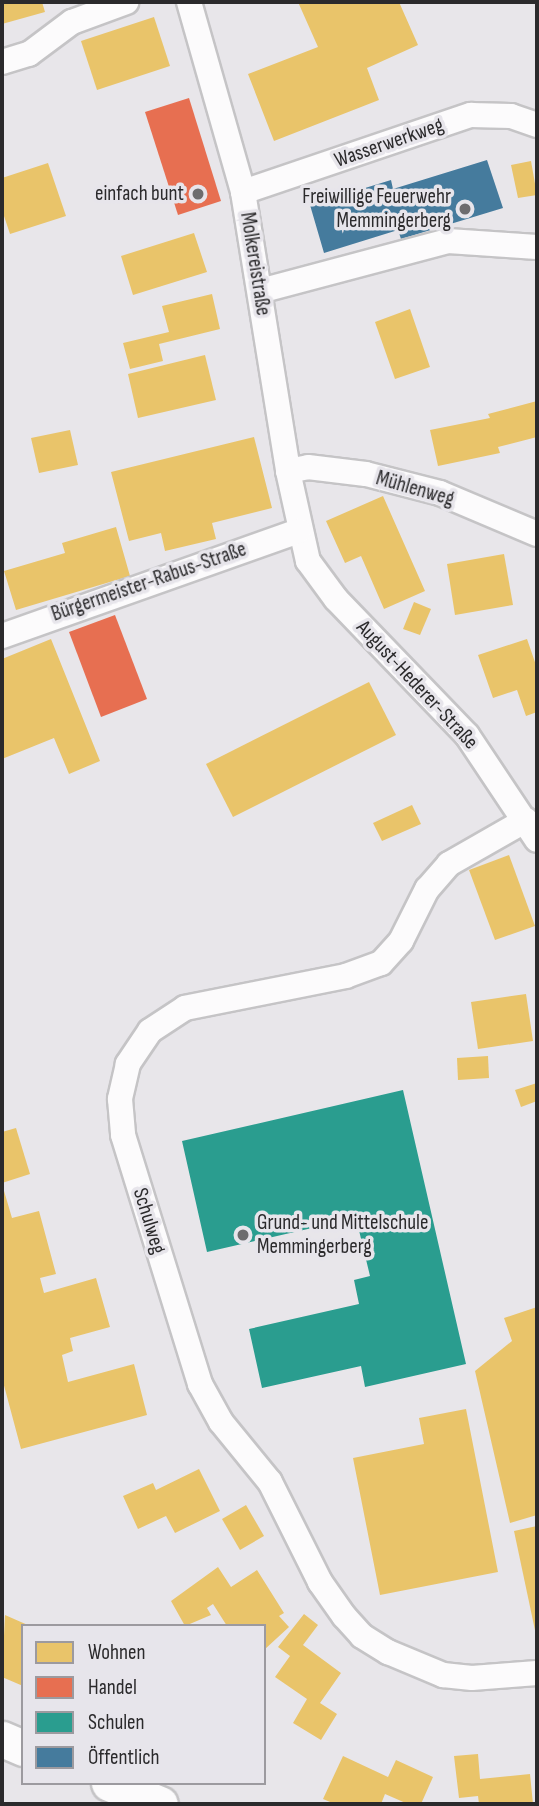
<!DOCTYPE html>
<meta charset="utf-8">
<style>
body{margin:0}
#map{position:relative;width:539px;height:1806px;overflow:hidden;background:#e8e6ea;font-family:"Sofia Sans Condensed",sans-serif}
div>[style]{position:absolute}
.homes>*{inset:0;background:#e9c46a}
.shops>*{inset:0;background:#e76f51}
.schools>*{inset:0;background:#2a9d8f}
.public>*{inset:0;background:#457b9d}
.roads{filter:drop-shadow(2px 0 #c5c4c6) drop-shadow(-2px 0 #c5c4c6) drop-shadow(0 2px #c5c4c6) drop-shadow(0 -2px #c5c4c6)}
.street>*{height:24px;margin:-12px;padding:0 12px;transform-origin:12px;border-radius:12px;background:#fcfbfc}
.secondary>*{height:35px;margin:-17.5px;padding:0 17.5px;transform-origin:17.5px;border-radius:17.5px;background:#fcfbfc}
.dots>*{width:19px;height:19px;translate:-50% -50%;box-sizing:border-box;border:4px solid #e7e5eb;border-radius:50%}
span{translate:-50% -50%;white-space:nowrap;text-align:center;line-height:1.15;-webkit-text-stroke:7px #e7e5eb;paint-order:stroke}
.street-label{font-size:21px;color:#2b2a2c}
.poi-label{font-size:21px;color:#2b2a2c}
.right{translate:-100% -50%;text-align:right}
.left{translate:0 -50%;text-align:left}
.frame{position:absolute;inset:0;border:4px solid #2b2a2c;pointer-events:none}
.legend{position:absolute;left:21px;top:1624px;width:245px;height:161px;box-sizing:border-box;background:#e7e5eb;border:2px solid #9c9a9f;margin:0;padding:9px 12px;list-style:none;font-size:21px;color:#2b2a2c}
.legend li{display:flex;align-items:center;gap:14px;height:35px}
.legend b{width:35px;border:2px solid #9c9a9f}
</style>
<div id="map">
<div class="homes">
<div style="clip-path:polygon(2px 2px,42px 2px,45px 12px,2px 24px)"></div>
<div style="clip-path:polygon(298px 2px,399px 2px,418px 45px,367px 68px,379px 100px,274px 141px,248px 74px,318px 47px)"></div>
<div style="clip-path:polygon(154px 17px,170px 66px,97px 90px,81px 41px)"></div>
<div style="clip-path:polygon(531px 161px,537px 195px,518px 198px,511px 165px)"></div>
<div style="clip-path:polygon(48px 163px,66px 216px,10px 234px,2px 210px,2px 178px)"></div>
<div style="clip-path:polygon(194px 233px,207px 272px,133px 295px,121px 256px)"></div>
<div style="clip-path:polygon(212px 294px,220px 329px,159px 344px,163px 361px,130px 369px,123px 343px,169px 332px,162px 306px)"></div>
<div style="clip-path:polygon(410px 309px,430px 367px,395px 379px,375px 322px)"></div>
<div style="clip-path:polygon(205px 355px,216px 400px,138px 418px,128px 374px)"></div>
<div style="clip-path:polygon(537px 401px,537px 437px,498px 447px,500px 453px,438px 466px,430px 430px,490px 418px,488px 414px)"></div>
<div style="clip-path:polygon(70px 430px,78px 465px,39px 473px,31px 438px)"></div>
<div style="clip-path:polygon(254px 437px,272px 508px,212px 523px,216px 539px,165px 551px,161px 533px,129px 541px,111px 472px)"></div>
<div style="clip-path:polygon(383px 496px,425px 591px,384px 609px,361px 556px,345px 563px,326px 521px)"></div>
<div style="clip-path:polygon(116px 527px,130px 576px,16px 610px,4px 571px,65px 553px,62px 543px)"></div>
<div style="clip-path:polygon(504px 554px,513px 605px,455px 615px,447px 564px)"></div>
<div style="clip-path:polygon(414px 602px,431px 609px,420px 635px,403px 629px)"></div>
<div style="clip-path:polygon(51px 639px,100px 761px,69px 774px,54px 738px,2px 759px,2px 659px)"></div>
<div style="clip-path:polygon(527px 639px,537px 668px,537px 712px,526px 716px,517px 690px,493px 698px,478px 655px)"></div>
<div style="clip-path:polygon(369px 682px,396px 735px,233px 817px,206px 764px)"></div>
<div style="clip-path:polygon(412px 805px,421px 824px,382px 841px,373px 823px)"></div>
<div style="clip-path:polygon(509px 855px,535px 926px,495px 940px,469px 870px)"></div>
<div style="clip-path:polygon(526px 994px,533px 1041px,478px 1049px,471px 1002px)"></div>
<div style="clip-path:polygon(488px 1056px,489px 1078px,458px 1080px,457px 1058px)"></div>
<div style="clip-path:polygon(537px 1083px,537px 1101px,521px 1107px,515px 1090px)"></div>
<div style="clip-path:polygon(16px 1128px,30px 1174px,2px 1183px,2px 1132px)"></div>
<div style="clip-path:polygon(2px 1184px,12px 1218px,39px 1211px,56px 1274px,40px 1278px,44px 1293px,96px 1278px,110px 1327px,70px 1338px,73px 1351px,62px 1355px,68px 1382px,134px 1364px,147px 1415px,21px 1449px,2px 1378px)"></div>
<div style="clip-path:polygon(537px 1307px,537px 1515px,510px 1523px,475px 1371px,512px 1341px,504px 1318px)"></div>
<div style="clip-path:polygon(466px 1409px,498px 1572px,380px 1595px,353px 1458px,424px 1444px,419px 1418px)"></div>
<div style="clip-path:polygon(199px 1469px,220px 1511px,175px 1533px,166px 1516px,138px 1529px,123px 1496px,153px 1483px,156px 1490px)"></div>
<div style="clip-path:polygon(246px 1505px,264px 1536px,240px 1550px,222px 1519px)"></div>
<div style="clip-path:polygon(537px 1526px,537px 1635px,536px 1635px,514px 1531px)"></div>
<div style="clip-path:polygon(218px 1567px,231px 1587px,257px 1570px,284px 1613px,279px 1616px,289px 1627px,264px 1650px,264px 1626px,227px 1626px,213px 1604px,207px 1608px,211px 1615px,185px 1626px,171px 1601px)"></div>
<div style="clip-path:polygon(304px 1614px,318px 1625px,303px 1645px,341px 1673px,320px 1703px,337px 1714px,321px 1740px,293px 1723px,307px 1699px,275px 1677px,290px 1656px,278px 1647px)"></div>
<div style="clip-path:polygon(5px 1615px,30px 1626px,23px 1626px,23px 1686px,2px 1677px)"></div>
<div style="clip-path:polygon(478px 1754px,480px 1779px,530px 1774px,533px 1804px,479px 1804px,478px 1796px,459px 1798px,454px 1756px)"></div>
<div style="clip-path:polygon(343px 1756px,388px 1777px,396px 1760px,433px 1777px,421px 1804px,408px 1804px,385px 1794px,381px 1804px,335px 1804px,323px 1799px)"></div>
</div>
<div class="shops">
<div style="clip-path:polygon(189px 98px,221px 201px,178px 215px,145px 112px)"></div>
<div style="clip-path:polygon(115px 615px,147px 699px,101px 717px,69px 632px)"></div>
</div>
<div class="schools">
<div style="clip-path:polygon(403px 1090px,466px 1364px,365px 1387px,361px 1366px,262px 1388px,249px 1329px,359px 1304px,354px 1280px,370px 1276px,356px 1218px,207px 1252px,182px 1141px)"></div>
</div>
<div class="public">
<div style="clip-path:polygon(487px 160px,503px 208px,401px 239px,398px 230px,324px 253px,310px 205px,391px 180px,393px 189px)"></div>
</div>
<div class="roads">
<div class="street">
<div style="left:189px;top:2px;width:198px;rotate:74.1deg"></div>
<div style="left:243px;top:192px;width:283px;rotate:80.8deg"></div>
<div style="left:288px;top:471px;width:92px;rotate:77.5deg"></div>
<div style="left:308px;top:561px;width:47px;rotate:53.6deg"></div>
<div style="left:336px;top:599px;width:189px;rotate:46.1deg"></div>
<div style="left:467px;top:735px;width:126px;rotate:56.3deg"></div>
<div style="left:2px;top:62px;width:28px;rotate:-17deg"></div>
<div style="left:29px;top:54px;width:54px;rotate:-36.7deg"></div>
<div style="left:72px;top:22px;width:58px;rotate:-20.3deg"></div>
<div style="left:243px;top:192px;width:241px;rotate:-18.7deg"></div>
<div style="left:471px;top:115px;width:40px;rotate:1.4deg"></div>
<div style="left:511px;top:116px;width:28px;rotate:19deg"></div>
<div style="left:260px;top:291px;width:195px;rotate:-14.9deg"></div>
<div style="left:448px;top:241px;width:89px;rotate:3.9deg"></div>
<div style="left:288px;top:471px;width:20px;rotate:-11deg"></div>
<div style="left:308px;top:467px;width:58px;rotate:6.9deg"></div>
<div style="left:366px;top:474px;width:76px;rotate:14.4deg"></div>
<div style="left:440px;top:493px;width:105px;rotate:22.9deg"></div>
<div style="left:2px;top:636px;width:315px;rotate:-19.5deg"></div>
<div style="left:526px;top:820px;width:89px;rotate:150.3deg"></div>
<div style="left:449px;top:864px;width:33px;rotate:131deg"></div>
<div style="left:427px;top:889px;width:58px;rotate:116.6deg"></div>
<div style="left:401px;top:941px;width:30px;rotate:132deg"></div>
<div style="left:381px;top:963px;width:37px;rotate:160deg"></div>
<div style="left:346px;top:976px;width:164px;rotate:168.8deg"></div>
<div style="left:185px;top:1008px;width:42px;rotate:146.7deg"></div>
<div style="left:150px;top:1031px;width:40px;rotate:124deg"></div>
<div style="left:128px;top:1064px;width:36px;rotate:103deg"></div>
<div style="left:120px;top:1099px;width:36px;rotate:85deg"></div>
<div style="left:123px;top:1135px;width:261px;rotate:72.8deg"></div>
<div style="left:200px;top:1384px;width:43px;rotate:61.1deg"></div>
<div style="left:221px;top:1422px;width:77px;rotate:50.8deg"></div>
<div style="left:270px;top:1482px;width:112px;rotate:63.4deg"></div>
<div style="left:320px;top:1582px;width:42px;rotate:54.8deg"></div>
<div style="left:344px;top:1616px;width:27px;rotate:48deg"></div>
<div style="left:362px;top:1636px;width:31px;rotate:32deg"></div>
<div style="left:388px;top:1652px;width:60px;rotate:22.7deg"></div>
<div style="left:443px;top:1675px;width:29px;rotate:6deg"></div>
<div style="left:472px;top:1678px;width:65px;rotate:-4.4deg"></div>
</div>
<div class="secondary">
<div style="left:2px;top:1739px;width:23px;rotate:23deg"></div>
<div style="left:109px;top:1783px;width:55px;rotate:22.4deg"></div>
</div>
</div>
<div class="dots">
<div style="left:198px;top:194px;background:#6d6c6e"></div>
<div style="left:465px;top:209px;background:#6d6c6e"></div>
<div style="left:243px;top:1235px;background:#6d6c6e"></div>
</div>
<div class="street-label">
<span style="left:389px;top:143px;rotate:-19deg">Wasserwerkweg</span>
<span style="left:255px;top:264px;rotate:81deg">Molkereistraße</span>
<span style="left:415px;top:489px;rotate:16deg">Mühlenweg</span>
<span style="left:149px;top:582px;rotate:-19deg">Bürgermeister-Rabus-Straße</span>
<span style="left:417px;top:685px;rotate:47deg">August-Hederer-Straße</span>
<span style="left:149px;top:1221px;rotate:73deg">Schulweg</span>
</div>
<div class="poi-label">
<span class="right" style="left:184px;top:194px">einfach bunt</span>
<span class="right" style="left:451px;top:209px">Freiwillige Feuerwehr<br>Memmingerberg</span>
<span class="left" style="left:257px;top:1235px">Grund- und Mittelschule<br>Memmingerberg</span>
</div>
<div class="frame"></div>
<ul class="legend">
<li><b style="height:19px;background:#e9c46a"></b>Wohnen</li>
<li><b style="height:19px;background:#e76f51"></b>Handel</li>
<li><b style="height:19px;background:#2a9d8f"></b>Schulen</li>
<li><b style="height:19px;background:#457b9d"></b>Öffentlich</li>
</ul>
</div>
